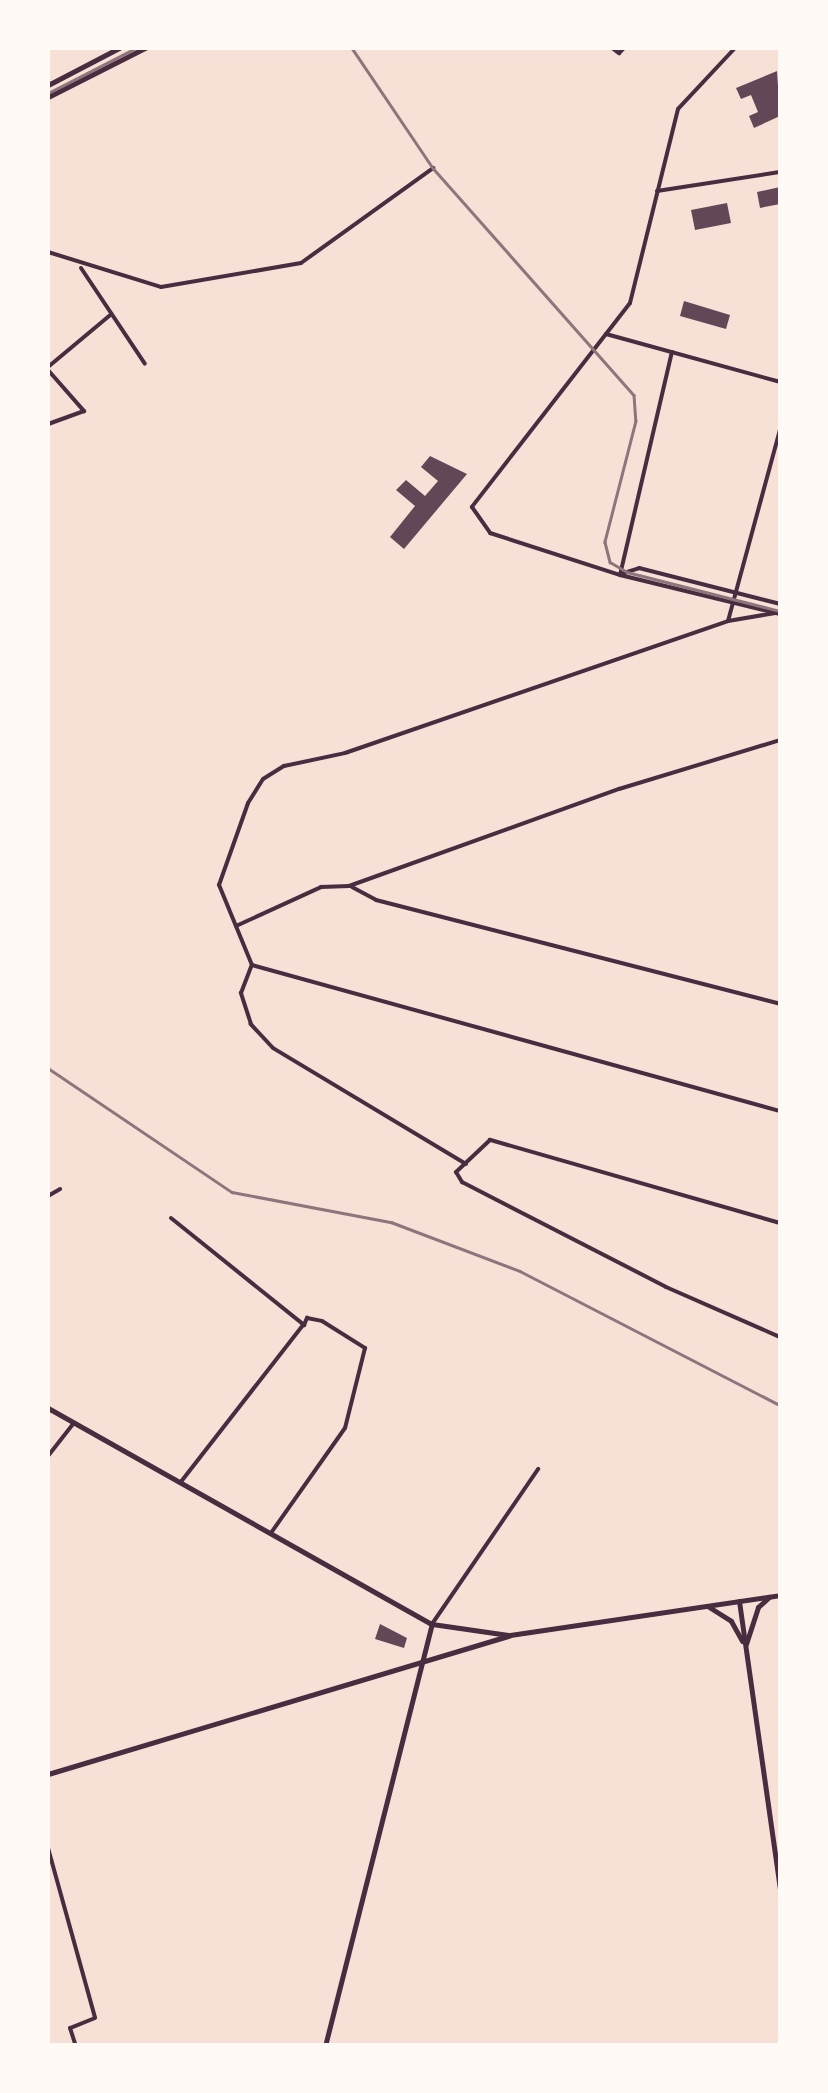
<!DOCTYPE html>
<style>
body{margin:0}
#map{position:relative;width:828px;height:2093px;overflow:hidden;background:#f7e1d7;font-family:Roboto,sans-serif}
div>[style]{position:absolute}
.building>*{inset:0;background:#644757}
.minor>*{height:4px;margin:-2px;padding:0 2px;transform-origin:2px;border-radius:2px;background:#4a2c40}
.tertiary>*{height:5px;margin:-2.5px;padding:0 2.5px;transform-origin:2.5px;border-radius:2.5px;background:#4a2c40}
.secondary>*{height:5px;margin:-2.5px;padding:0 2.5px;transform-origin:2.5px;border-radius:2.5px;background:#4a2c40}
.tram>*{height:2.5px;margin:-1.25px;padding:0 1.25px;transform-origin:1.25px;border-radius:1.25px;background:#8f747c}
.rail>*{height:2.5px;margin:-1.25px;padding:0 1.25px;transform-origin:1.25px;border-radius:1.25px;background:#8f747c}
span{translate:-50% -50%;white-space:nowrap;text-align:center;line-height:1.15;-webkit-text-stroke:8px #fffaf5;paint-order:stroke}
.frame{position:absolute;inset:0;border:50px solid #fffaf5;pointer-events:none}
</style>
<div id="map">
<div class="building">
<div style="clip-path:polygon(777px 71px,780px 116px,754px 128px,749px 116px,758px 112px,751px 95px,741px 99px,736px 88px)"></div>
<div style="clip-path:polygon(780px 187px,780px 204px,760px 208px,757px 192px)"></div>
<div style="clip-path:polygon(727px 203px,731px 223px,695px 230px,691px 210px)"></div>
<div style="clip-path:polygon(684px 301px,730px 315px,726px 329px,680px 316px)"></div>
<div style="clip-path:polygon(430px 456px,467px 474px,404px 549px,390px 537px,415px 506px,396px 490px,406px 480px,425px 496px,438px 481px,421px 467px)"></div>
<div style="clip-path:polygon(380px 1624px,407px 1638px,404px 1648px,375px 1639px)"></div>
</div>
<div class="minor">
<div style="left:612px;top:48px;width:9px;rotate:36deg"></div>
<div style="left:619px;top:53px;width:7px;rotate:-45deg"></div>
<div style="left:735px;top:48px;width:83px;rotate:133.1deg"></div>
<div style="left:678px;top:109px;width:200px;rotate:103.9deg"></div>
<div style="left:630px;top:303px;width:258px;rotate:127.8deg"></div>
<div style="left:472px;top:507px;width:32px;rotate:55deg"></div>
<div style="left:490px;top:533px;width:137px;rotate:17.9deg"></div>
<div style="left:620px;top:575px;width:165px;rotate:13.7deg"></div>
<div style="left:657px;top:191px;width:124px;rotate:-8.8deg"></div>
<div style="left:48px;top:252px;width:118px;rotate:17.2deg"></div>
<div style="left:161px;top:287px;width:142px;rotate:-9.7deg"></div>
<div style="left:301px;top:263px;width:163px;rotate:-35.7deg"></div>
<div style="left:81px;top:268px;width:115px;rotate:56.3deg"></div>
<div style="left:606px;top:334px;width:180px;rotate:15.4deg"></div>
<div style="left:48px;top:367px;width:80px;rotate:-39.9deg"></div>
<div style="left:48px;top:370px;width:55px;rotate:48.7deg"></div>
<div style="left:84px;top:411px;width:38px;rotate:160deg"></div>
<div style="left:624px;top:573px;width:16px;rotate:-18deg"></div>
<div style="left:639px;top:568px;width:146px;rotate:14.3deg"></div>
<div style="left:620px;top:575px;width:229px;rotate:-76.9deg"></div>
<div style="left:728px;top:621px;width:199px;rotate:-74.8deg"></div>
<div style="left:352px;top:887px;width:27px;rotate:28deg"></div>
<div style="left:376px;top:900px;width:417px;rotate:14.4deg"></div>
<div style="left:236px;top:926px;width:94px;rotate:-24.6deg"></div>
<div style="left:321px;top:887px;width:28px;rotate:-2deg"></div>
<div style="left:349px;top:886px;width:287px;rotate:-19.8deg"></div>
<div style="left:619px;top:789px;width:168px;rotate:-16.9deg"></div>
<div style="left:252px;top:965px;width:548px;rotate:15.46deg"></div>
<div style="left:466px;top:1164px;width:225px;rotate:-149deg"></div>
<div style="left:273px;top:1048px;width:33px;rotate:-133deg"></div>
<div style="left:251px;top:1024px;width:33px;rotate:-108deg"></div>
<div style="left:241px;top:993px;width:30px;rotate:-69deg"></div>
<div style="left:252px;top:965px;width:87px;rotate:-112.4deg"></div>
<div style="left:219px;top:885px;width:87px;rotate:-70.5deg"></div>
<div style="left:248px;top:803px;width:28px;rotate:-58deg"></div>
<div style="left:263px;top:779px;width:25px;rotate:-32deg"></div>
<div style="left:284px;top:766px;width:62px;rotate:-12deg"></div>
<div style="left:345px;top:753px;width:405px;rotate:-19deg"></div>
<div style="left:728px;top:621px;width:48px;rotate:-9.7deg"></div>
<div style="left:48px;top:1196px;width:14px;rotate:-30deg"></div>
<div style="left:171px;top:1218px;width:171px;rotate:38.8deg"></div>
<div style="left:304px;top:1325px;width:8px;rotate:-67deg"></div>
<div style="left:307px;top:1318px;width:15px;rotate:11deg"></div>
<div style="left:322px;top:1321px;width:51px;rotate:32.1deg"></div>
<div style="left:365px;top:1348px;width:82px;rotate:104deg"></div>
<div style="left:345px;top:1428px;width:128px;rotate:125.2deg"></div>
<div style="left:780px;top:1223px;width:302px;rotate:-164deg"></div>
<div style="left:490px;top:1140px;width:47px;rotate:136.7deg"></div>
<div style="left:456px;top:1172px;width:12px;rotate:59deg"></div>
<div style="left:462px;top:1182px;width:229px;rotate:27.2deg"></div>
<div style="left:666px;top:1287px;width:124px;rotate:23.7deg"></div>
<div style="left:48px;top:1456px;width:41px;rotate:-52deg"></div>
<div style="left:180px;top:1483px;width:200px;rotate:-52.1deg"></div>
<div style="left:432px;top:1624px;width:188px;rotate:-55.6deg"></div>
<div style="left:48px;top:1848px;width:176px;rotate:74.5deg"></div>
<div style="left:95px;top:2018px;width:27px;rotate:158deg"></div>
<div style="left:70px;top:2028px;width:19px;rotate:72deg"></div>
</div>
<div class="tertiary">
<div style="left:48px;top:1408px;width:441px;rotate:29.4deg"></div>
<div style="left:432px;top:1624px;width:77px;rotate:8.2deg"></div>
<div style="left:325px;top:2046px;width:435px;rotate:-75.8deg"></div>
</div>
<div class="secondary">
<div style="left:48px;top:85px;width:80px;rotate:-27.5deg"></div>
<div style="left:48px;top:97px;width:109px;rotate:-26.8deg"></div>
<div style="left:739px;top:1601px;width:292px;rotate:81.9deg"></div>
<div style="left:709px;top:1607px;width:26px;rotate:32deg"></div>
<div style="left:731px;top:1621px;width:23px;rotate:61deg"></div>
<div style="left:746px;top:1644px;width:39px;rotate:-72deg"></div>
<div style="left:758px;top:1607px;width:15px;rotate:-42deg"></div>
<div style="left:48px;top:1774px;width:482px;rotate:-16.7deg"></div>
<div style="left:510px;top:1635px;width:273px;rotate:-8.4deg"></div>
</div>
<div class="tram">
<div style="left:352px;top:48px;width:145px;rotate:56deg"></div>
<div style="left:433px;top:168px;width:303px;rotate:48.5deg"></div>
<div style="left:634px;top:395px;width:26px;rotate:86deg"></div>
<div style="left:636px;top:421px;width:125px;rotate:104.4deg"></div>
<div style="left:605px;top:542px;width:21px;rotate:76deg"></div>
<div style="left:610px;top:562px;width:20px;rotate:30deg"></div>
<div style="left:627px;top:572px;width:158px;rotate:14.3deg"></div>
<div style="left:48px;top:93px;width:99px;rotate:-27.1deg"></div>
</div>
<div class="rail">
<div style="left:48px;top:1068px;width:222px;rotate:34deg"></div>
<div style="left:232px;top:1192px;width:162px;rotate:10.7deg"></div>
<div style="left:391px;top:1222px;width:138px;rotate:20.8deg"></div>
<div style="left:520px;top:1271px;width:292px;rotate:27.3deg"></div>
</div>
<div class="frame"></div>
</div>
